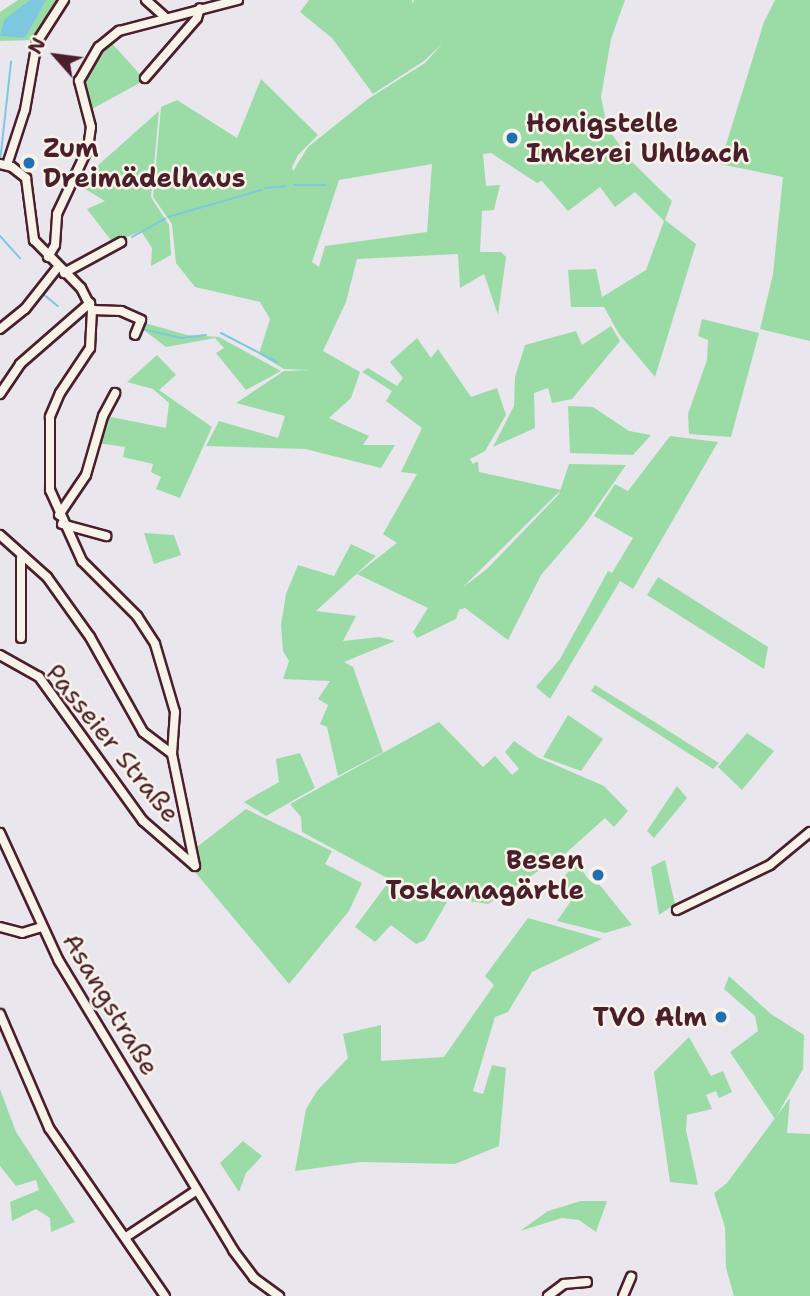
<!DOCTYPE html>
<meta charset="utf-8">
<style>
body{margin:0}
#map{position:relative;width:810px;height:1296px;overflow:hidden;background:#e9e6ee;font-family:"Shantell Sans",sans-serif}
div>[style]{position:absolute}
.green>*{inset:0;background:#9bdca6}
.water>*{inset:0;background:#7ec8df}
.stream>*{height:2px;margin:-1px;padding:0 1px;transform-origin:1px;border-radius:1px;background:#7ec8df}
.roads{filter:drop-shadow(2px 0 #4a1f2b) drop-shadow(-2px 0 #4a1f2b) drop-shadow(0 2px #4a1f2b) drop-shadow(0 -2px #4a1f2b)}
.minor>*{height:8px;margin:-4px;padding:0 4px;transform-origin:4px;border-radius:4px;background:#f7f3e8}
.dots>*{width:19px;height:19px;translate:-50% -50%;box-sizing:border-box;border:4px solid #f7f3e8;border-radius:50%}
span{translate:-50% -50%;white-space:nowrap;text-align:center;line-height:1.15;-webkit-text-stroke:5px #f7f3e8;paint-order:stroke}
.poi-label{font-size:26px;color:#4a1f2b;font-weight:700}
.left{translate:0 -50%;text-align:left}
.right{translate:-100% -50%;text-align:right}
.street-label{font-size:26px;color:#4a1f2b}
.north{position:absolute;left:21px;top:21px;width:70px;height:70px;-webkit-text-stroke:5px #f7f3e8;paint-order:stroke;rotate:298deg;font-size:19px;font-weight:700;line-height:28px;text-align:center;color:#4a1f2b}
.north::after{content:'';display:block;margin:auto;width:24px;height:32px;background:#4a1f2b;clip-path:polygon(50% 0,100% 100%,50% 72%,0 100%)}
</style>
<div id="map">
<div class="green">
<div style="clip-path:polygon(18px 0,62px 0,35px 40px,0 41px,0 12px)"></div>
<div style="clip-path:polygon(evenodd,309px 0,412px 0,413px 4px,414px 0,625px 0,611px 39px,601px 97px,607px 127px,629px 159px,672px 201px,665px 220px,696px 244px,655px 377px,619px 334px,604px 307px,571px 307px,568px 270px,596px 269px,602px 297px,646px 270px,664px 221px,635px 192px,615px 207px,600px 187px,568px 211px,542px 181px,537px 183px,491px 153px,483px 154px,486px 186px,500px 185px,494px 210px,482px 211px,480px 252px,501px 252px,506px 257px,498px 315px,484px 274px,460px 288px,458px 254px,357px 259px,346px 302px,323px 351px,360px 372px,351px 398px,329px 418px,369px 436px,363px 445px,395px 445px,381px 468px,305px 449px,206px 446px,219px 421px,278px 438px,285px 416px,236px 403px,284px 371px,312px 370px,284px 369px,259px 354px,270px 319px,260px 302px,195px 287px,176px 263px,172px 224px,153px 197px,161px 107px,177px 100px,237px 138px,261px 79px,318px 135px,298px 155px,292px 167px,293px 171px,308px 147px,368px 99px,425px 63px,443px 43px,424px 61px,373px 94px,332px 38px,300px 12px,309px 0,432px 164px,427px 232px,325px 246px,319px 267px,312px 262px,339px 180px,432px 164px)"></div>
<div style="clip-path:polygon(775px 0,810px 0,810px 341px,760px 329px,773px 274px,783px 177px,720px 164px,764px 22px)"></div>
<div style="clip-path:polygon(109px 40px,145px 80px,90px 110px,81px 81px)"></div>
<div style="clip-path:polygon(159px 111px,151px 197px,169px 225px,171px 255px,151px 266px,152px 248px,141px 231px,113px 243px,87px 209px,105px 201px,77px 184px)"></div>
<div style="clip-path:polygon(702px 319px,759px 333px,731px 437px,689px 434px,688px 414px,707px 360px,708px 340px,698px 336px)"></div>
<div style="clip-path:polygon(145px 323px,187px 335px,219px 337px,281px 371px,246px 390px,216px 353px,224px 348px,215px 338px,166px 347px,141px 328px)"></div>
<div style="clip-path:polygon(611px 326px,620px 341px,572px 399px,552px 403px,548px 388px,534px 393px,535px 428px,493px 447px,514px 406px,515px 377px,525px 345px,576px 331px,582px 345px)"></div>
<div style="clip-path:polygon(417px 338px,431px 358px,438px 349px,471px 397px,497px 388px,506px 415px,485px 451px,470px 459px,473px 464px,478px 461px,479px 472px,561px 490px,462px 588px,487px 569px,559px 494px,569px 464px,626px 465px,584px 525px,541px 575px,508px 640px,465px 608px,459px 610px,456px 619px,417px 638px,413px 632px,428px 608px,357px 574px,397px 543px,383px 534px,417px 474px,401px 472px,422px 428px,386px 401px,392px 391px,362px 372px,368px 368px,397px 386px,403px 378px,390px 362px)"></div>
<div style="clip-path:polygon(157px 355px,176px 375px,159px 390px,212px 427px,180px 498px,156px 489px,161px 477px,151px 472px,153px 464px,123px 457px,125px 447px,98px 443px,106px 416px,166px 428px,169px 403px,153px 389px,127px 382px)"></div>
<div style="clip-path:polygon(568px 406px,593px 407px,629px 431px,651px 435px,633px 455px,570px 453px)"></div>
<div style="clip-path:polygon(670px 436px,718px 442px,633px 589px,620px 581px,550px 699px,536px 687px,560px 659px,608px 571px,612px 573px,633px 538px,594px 516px,615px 484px,628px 491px)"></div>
<div style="clip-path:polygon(144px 533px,174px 535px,181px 555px,154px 564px)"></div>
<div style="clip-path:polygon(351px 544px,376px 556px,316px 611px,356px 616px,343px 641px,380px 637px,395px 641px,344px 662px,353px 667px,383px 752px,338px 776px,327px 727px,320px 724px,328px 705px,318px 699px,330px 681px,283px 679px,289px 661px,283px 651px,281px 625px,286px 594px,298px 565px,334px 576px)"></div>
<div style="clip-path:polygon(658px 577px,768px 647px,764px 669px,647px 595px)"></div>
<div style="clip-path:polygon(595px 685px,653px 721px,719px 763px,713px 769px,591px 691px)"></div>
<div style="clip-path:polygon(568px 715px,603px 739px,581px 771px,543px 757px)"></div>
<div style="clip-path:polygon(439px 722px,483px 767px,495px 756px,512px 775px,519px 769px,505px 752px,514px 741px,537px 757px,604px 786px,628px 811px,614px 827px,605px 818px,566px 853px,488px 904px,413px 892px,302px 832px,301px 817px,290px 804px)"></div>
<div style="clip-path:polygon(747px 733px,774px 751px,742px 790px,718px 767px)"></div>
<div style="clip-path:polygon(300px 753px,315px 788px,266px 816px,244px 802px,279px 782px,276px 759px)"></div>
<div style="clip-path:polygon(677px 786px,687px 798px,654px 838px,647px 831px)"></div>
<div style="clip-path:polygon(246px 809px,332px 851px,325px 864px,362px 883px,349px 911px,289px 984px,195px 872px,199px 861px,193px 850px)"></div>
<div style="clip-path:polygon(665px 860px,675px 904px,659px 915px,651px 867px)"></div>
<div style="clip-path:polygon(576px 862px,589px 880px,594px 878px,632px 925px,605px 933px,557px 921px,571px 901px,556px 887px)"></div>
<div style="clip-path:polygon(387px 884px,417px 898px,447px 902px,425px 940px,416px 944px,391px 925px,375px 942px,355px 927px)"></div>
<div style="clip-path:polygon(528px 918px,602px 939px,532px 972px,508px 1012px,495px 1017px,473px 1091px,483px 1094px,492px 1065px,506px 1068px,499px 1146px,455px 1164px,361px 1162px,295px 1171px,306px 1109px,317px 1091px,348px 1058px,343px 1034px,381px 1025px,381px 1061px,444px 1057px,494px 985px,485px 976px)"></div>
<div style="clip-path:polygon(729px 976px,771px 1014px,804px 1035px,803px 1069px,775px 1119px,730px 1052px,758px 1031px,755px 1016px,724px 989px)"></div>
<div style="clip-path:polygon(689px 1037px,711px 1076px,723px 1071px,732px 1092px,719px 1098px,716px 1091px,706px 1095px,712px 1109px,687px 1115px,686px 1130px,698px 1185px,670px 1182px,654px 1072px)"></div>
<div style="clip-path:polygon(0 1089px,16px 1132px,75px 1222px,51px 1232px,50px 1218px,36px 1209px,12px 1221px,10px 1202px,39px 1190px,36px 1180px,16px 1186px,0 1166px)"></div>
<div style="clip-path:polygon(790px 1098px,787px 1133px,810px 1134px,810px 1296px,734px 1296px,726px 1268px,725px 1227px,714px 1193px,727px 1183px)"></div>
<div style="clip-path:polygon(243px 1141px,262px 1156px,246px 1173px,239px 1192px,220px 1163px)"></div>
<div style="clip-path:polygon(581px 1201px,607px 1201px,596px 1232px,579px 1220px,562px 1218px,520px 1231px,548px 1211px)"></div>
</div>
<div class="water">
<div style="clip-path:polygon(30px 0,46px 0,25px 38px,0 36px,4px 20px)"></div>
</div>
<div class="stream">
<div style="left:0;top:162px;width:101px;rotate:-83.7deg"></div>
<div style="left:294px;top:185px;width:32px"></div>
<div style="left:265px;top:188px;width:21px;rotate:-5deg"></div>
<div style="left:168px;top:217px;width:97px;rotate:-16.2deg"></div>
<div style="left:0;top:236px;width:30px;rotate:48deg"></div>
<div style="left:132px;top:237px;width:38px;rotate:-29deg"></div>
<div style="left:43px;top:294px;width:19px;rotate:39deg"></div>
<div style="left:142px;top:329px;width:41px;rotate:12.7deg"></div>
<div style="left:182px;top:338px;width:24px;rotate:-7deg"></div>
<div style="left:221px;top:333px;width:63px;rotate:27.4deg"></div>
</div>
<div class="roads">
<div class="minor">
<div style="left:146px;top:0;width:24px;rotate:42deg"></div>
<div style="left:145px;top:78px;width:79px;rotate:-49.1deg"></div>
<div style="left:197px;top:18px;width:10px;rotate:-73deg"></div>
<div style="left:0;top:164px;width:12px;rotate:14deg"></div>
<div style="left:12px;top:167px;width:18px;rotate:38deg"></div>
<div style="left:26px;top:178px;width:63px;rotate:82.6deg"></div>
<div style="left:34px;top:240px;width:67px;rotate:45.6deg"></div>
<div style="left:81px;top:288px;width:25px;rotate:63deg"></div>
<div style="left:92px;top:310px;width:38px;rotate:93deg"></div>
<div style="left:90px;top:348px;width:54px;rotate:123.7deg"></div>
<div style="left:60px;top:393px;width:26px;rotate:113deg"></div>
<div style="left:50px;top:417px;width:73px;rotate:90deg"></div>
<div style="left:50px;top:490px;width:78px;rotate:65.7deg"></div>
<div style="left:82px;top:561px;width:78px;rotate:45deg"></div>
<div style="left:137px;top:616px;width:33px;rotate:57deg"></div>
<div style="left:155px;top:644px;width:71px;rotate:73.6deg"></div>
<div style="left:175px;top:712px;width:42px;rotate:94.1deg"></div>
<div style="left:172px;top:754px;width:114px;rotate:78.4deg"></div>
<div style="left:195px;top:866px;width:69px;rotate:-139.1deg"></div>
<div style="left:143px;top:821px;width:178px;rotate:-125.8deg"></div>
<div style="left:39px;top:677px;width:45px;rotate:-150.6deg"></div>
<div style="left:7px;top:165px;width:58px;rotate:-71.9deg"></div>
<div style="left:25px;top:110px;width:69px;rotate:-80deg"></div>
<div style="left:37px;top:42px;width:50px;rotate:-57.3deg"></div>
<div style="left:48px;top:257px;width:14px;rotate:-60deg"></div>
<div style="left:55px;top:245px;width:31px;rotate:-86deg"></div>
<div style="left:57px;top:214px;width:73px;rotate:-64.8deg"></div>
<div style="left:88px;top:148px;width:21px;rotate:-82deg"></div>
<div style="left:91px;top:127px;width:48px;rotate:-104.6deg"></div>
<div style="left:79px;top:81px;width:39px;rotate:-60deg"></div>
<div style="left:99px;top:47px;width:26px;rotate:-39deg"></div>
<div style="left:119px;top:31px;width:123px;rotate:-14.6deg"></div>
<div style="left:64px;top:273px;width:65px;rotate:-28.5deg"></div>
<div style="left:92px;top:310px;width:29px;rotate:2deg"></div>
<div style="left:121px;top:311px;width:22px;rotate:24deg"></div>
<div style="left:141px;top:320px;width:16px;rotate:112deg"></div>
<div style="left:0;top:329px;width:32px;rotate:-39deg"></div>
<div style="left:25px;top:309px;width:53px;rotate:-51.8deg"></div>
<div style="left:0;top:394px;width:36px;rotate:-56deg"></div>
<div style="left:20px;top:364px;width:93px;rotate:-41.1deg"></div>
<div style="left:59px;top:515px;width:48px;rotate:-56deg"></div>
<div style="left:86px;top:475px;width:61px;rotate:-73.9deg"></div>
<div style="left:103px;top:416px;width:26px;rotate:-62deg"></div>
<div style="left:62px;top:524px;width:46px;rotate:15.3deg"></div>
<div style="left:0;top:535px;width:63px;rotate:41.8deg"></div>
<div style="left:47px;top:577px;width:74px;rotate:54.4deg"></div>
<div style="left:90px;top:637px;width:109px;rotate:60.8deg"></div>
<div style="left:143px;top:732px;width:36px;rotate:37deg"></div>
<div style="left:21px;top:558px;width:80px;rotate:90deg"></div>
<div style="left:0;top:833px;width:141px;rotate:65.3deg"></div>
<div style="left:59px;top:961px;width:337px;rotate:58.9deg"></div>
<div style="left:233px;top:1250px;width:35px;rotate:53deg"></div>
<div style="left:254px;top:1278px;width:31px;rotate:36deg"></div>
<div style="left:677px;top:910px;width:103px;rotate:-25.8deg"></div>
<div style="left:770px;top:865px;width:52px;rotate:-39.5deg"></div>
<div style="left:0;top:927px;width:23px;rotate:15deg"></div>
<div style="left:22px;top:933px;width:21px;rotate:-17deg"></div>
<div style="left:0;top:1014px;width:124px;rotate:66.7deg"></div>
<div style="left:49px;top:1128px;width:204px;rotate:55.4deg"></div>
<div style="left:126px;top:1237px;width:85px;rotate:-33.5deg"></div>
<div style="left:548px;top:1296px;width:20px;rotate:-37deg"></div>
<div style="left:564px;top:1284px;width:23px;rotate:-5deg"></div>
<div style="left:623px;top:1296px;width:21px;rotate:-67deg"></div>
</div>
</div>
<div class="dots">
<div style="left:512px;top:138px;background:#1f6fb2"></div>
<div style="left:29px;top:163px;background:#1f6fb2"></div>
<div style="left:598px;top:875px;background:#1f6fb2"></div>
<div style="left:721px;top:1017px;background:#1f6fb2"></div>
</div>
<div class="poi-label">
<span class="left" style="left:526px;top:138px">Honigstelle<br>Imkerei Uhlbach</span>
<span class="left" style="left:43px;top:163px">Zum<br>Dreimädelhaus</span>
<span class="right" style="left:584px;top:875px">Besen<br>Toskanagärtle</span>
<span class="right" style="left:707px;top:1017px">TVO Alm</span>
</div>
<div class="street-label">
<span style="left:113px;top:743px;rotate:51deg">Passeier Straße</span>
<span style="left:111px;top:1004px;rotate:59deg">Asangstraße</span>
</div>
<div class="north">N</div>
</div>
